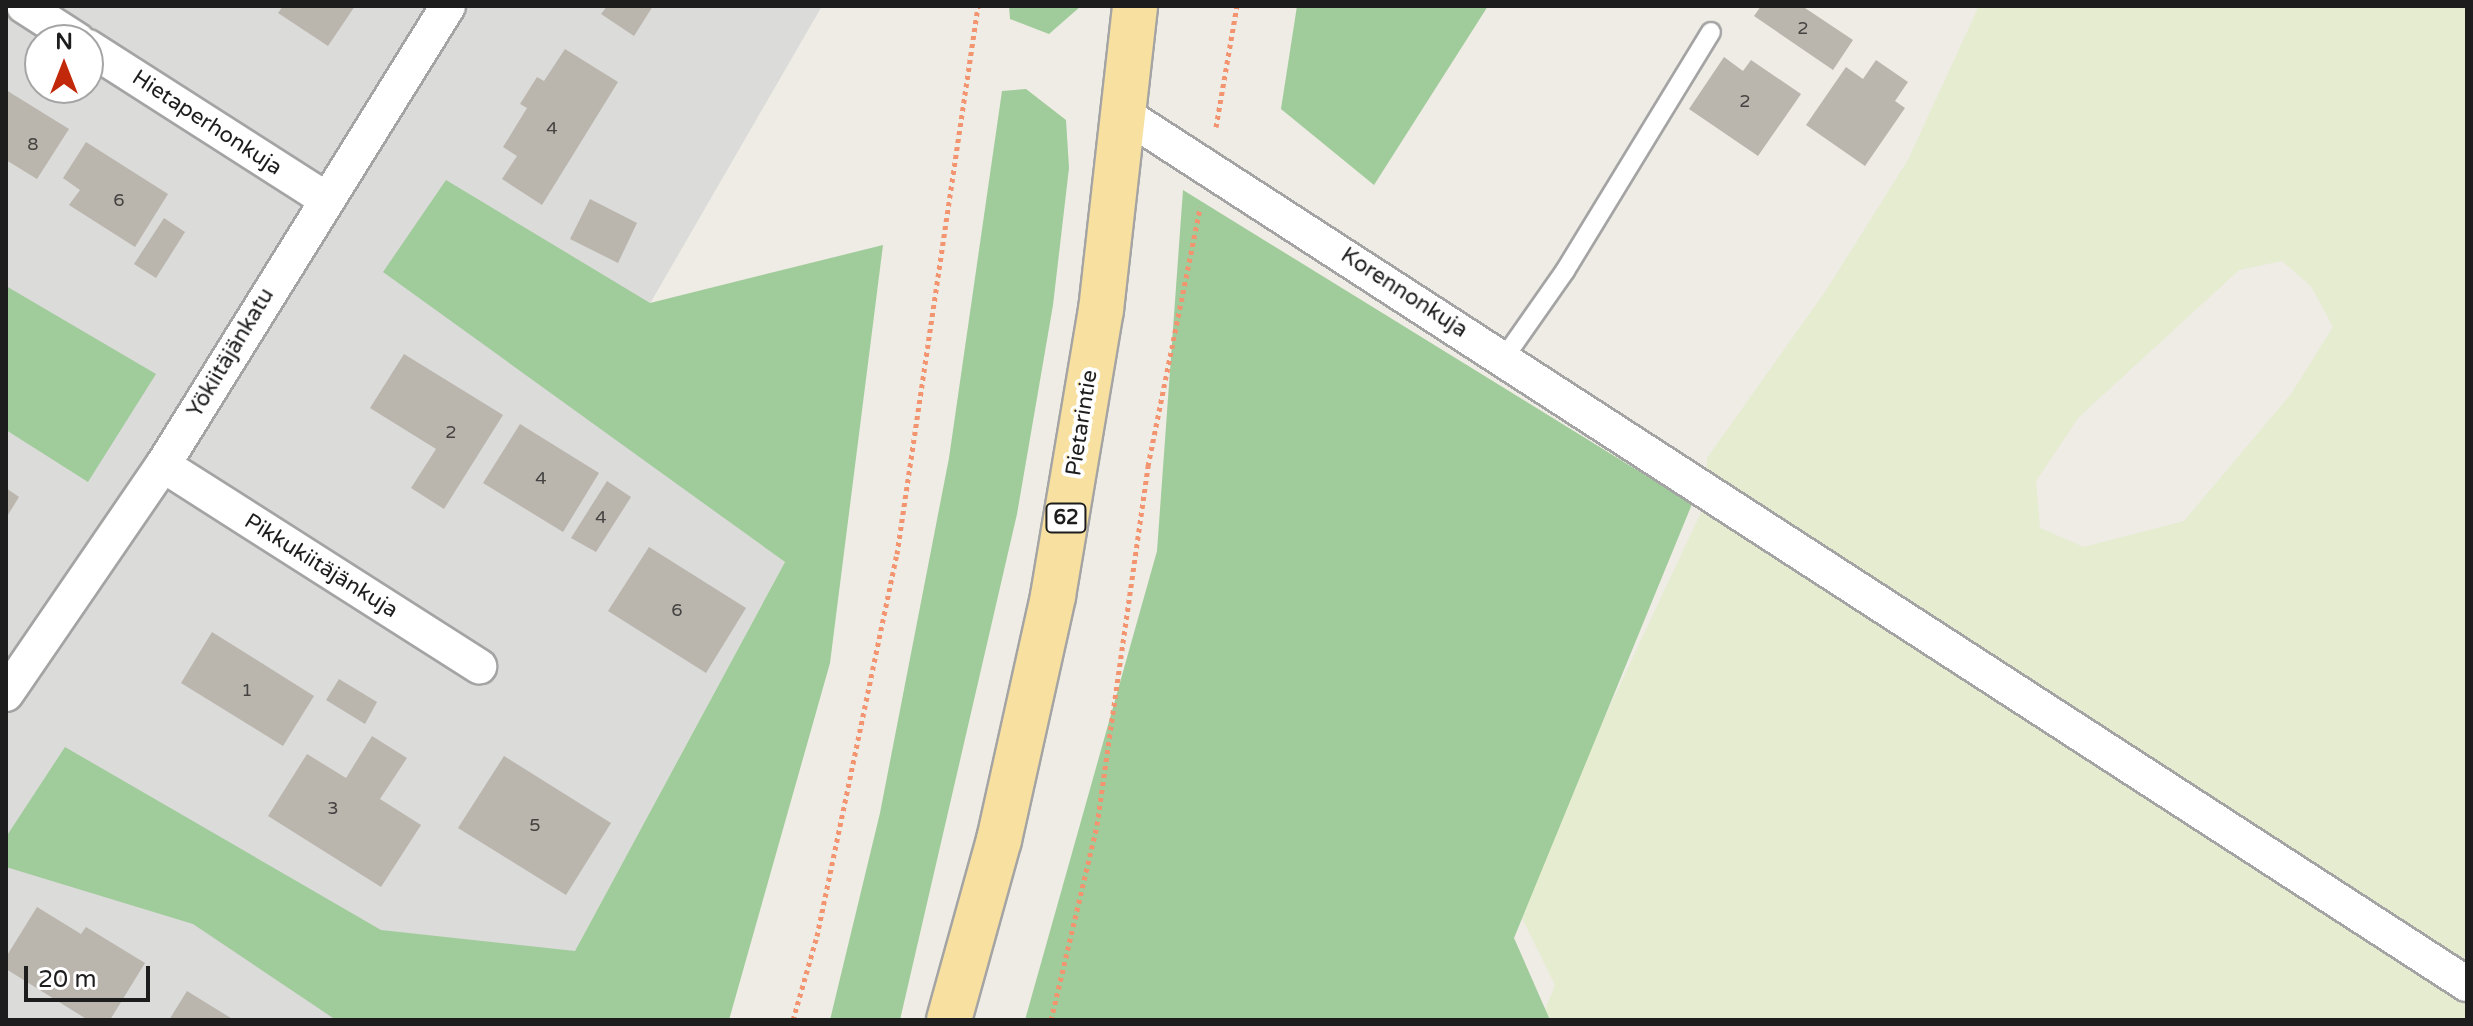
<!DOCTYPE html>
<meta charset="utf-8">
<style>
body{margin:0}
#map{position:relative;width:2473px;height:1026px;overflow:hidden;background:#eeece4;font-family:"Varela Round",sans-serif}
div>[style]{position:absolute}
.residential>*{inset:0;background:#dbdbda}
.farmland>*{inset:0;background:#e5ecd0}
.forest>*{inset:0;background:#a0cb9a}
.building>*{inset:0;background:#bab5ad}
.path>*{height:5px;margin-top:-2.5px;transform-origin:0;background:repeating-linear-gradient(90deg,#f39470 0 4px,transparent 0 8px)}
.roads{filter:drop-shadow(2px 0 #a4a4a4) drop-shadow(-2px 0 #a4a4a4) drop-shadow(0 2px #a4a4a4) drop-shadow(0 -2px #a4a4a4)}
.service>*{height:18px;margin:-9px;padding:0 9px;transform-origin:9px;border-radius:9px;background:#fff}
.minor>*{height:34px;margin:-17px;padding:0 17px;transform-origin:17px;border-radius:17px;background:#fff}
.primary>*{height:44px;margin:-22px;padding:0 22px;transform-origin:22px;border-radius:22px;background:#f7e0a0}
span{translate:-50% -50%;white-space:nowrap;text-align:center;line-height:1.15;-webkit-text-stroke:8px #fff;paint-order:stroke}
.number-label{font-size:18px;color:#444341}
.number-label span{-webkit-text-stroke-width:0}
.shield-label span{padding:2px 6px;background:#fff;border:2px solid;border-radius:6px;-webkit-text-stroke-width:0}
.shield-label{font-size:20px;color:#1d1d1d;font-weight:700}
.street-label{font-size:22px;color:#1d1d1d}
.frame{position:absolute;inset:0;border:8px solid #1d1d1d;pointer-events:none}
.north{position:absolute;left:24px;top:24px;width:80px;height:80px;box-sizing:border-box;background:#fff;border:2px solid #a5a5a5;border-radius:50%;rotate:0deg;font-size:22px;font-weight:700;line-height:32px;text-align:center;color:#1d1d1d}
.north::after{content:'';display:block;margin:auto;width:28px;height:36px;background:#c1290a;clip-path:polygon(50% 0,100% 100%,50% 72%,0 100%)}
.scale{position:absolute;left:24px;top:966px;width:126px;height:36px;box-sizing:border-box;border:4px solid #1d1d1d;border-top:0;padding-left:10px;font-size:24px;line-height:28px;white-space:nowrap;color:#1d1d1d;-webkit-text-stroke:6px #fff;paint-order:stroke}
</style>
<div id="map">
<div class="residential">
<div style="clip-path:polygon(evenodd,6px 6px,822px 6px,585px 416px,785px 562px,575px 951px,575px 1020px,6px 1020px,6px 6px,40px 40px,88px 40px,88px 88px,40px 88px,40px 40px)"></div>
</div>
<div class="farmland">
<div style="clip-path:polygon(evenodd,1979px 6px,2467px 6px,2467px 1020px,1541px 1020px,1555px 985px,1516px 906px,1705px 504px,1707px 458px,1825px 292px,1908px 160px,1979px 6px,2282px 261px,2311px 286px,2333px 327px,2291px 394px,2184px 521px,2084px 547px,2040px 528px,2036px 481px,2079px 417px,2239px 270px,2282px 261px)"></div>
</div>
<div class="forest">
<div style="clip-path:polygon(1009px 6px,1081px 6px,1049px 34px,1010px 19px)"></div>
<div style="clip-path:polygon(1297px 6px,1488px 6px,1374px 185px,1281px 109px)"></div>
<div style="clip-path:polygon(1026px 89px,1066px 120px,1069px 168px,1053px 305px,1017px 514px,900px 1020px,830px 1020px,880px 813px,949px 458px,1002px 91px)"></div>
<div style="clip-path:polygon(446px 180px,650px 303px,883px 245px,830px 663px,729px 1020px,336px 1020px,193px 924px,6px 867px,6px 837px,65px 747px,381px 930px,575px 951px,785px 562px,383px 272px)"></div>
<div style="clip-path:polygon(1183px 190px,1692px 504px,1514px 938px,1550px 1020px,1025px 1020px,1157px 551px)"></div>
<div style="clip-path:polygon(6px 286px,156px 374px,88px 482px,6px 430px)"></div>
</div>
<div class="building">
<div style="clip-path:polygon(283px 6px,355px 6px,328px 46px,278px 13px)"></div>
<div style="clip-path:polygon(607px 6px,653px 6px,634px 36px,601px 14px)"></div>
<div style="clip-path:polygon(1761px 6px,1802px 6px,1853px 40px,1833px 70px,1754px 16px)"></div>
<div style="clip-path:polygon(565px 49px,618px 82px,542px 205px,502px 179px,517px 156px,503px 147px,527px 108px,520px 104px,537px 77px,544px 81px)"></div>
<div style="clip-path:polygon(1724px 57px,1743px 71px,1751px 60px,1801px 94px,1758px 156px,1689px 109px)"></div>
<div style="clip-path:polygon(1876px 60px,1908px 82px,1895px 101px,1905px 108px,1865px 166px,1806px 125px,1846px 67px,1863px 79px)"></div>
<div style="clip-path:polygon(6px 90px,69px 129px,37px 179px,6px 160px)"></div>
<div style="clip-path:polygon(86px 142px,168px 194px,135px 247px,69px 205px,80px 190px,63px 178px)"></div>
<div style="clip-path:polygon(590px 199px,637px 223px,618px 263px,570px 239px)"></div>
<div style="clip-path:polygon(164px 218px,185px 232px,156px 278px,134px 264px)"></div>
<div style="clip-path:polygon(404px 354px,503px 415px,444px 509px,411px 488px,436px 449px,370px 408px)"></div>
<div style="clip-path:polygon(520px 424px,599px 473px,563px 532px,483px 483px)"></div>
<div style="clip-path:polygon(607px 481px,631px 497px,596px 552px,571px 538px)"></div>
<div style="clip-path:polygon(6px 488px,19px 497px,6px 518px)"></div>
<div style="clip-path:polygon(649px 547px,746px 608px,706px 673px,608px 611px)"></div>
<div style="clip-path:polygon(212px 632px,314px 696px,283px 746px,181px 683px)"></div>
<div style="clip-path:polygon(339px 679px,377px 702px,365px 724px,326px 700px)"></div>
<div style="clip-path:polygon(372px 736px,407px 758px,380px 799px,421px 825px,381px 887px,268px 816px,307px 754px,346px 778px)"></div>
<div style="clip-path:polygon(504px 756px,611px 823px,566px 895px,458px 828px)"></div>
<div style="clip-path:polygon(37px 907px,81px 934px,86px 927px,145px 963px,110px 1020px,88px 1020px,6px 969px,6px 957px)"></div>
<div style="clip-path:polygon(187px 991px,234px 1020px,169px 1020px)"></div>
</div>
<div class="path">
<div style="left:1216px;top:127px;width:123px;rotate:-80.2deg"></div>
<div style="left:793px;top:1020px;width:87px;rotate:-74.1deg"></div>
<div style="left:817px;top:936px;width:390px;rotate:-78.2deg"></div>
<div style="left:897px;top:554px;width:554px;rotate:-81.59deg"></div>
<div style="left:1051px;top:1020px;width:200px;rotate:-76.7deg"></div>
<div style="left:1097px;top:825px;width:363px;rotate:-81.9deg"></div>
<div style="left:1148px;top:466px;width:264px;rotate:-78.6deg"></div>
</div>
<div class="roads">
<div class="service">
<div style="left:1504px;top:358px;width:106px;rotate:-55deg"></div>
<div style="left:1565px;top:271px;width:280px;rotate:-58.6deg"></div>
</div>
<div class="minor">
<div style="left:24px;top:6px;width:63px;rotate:32.7deg"></div>
<div style="left:88px;top:47px;width:282px;rotate:32.6deg"></div>
<div style="left:1124px;top:114px;width:1600px;rotate:32.94deg"></div>
<div style="left:163px;top:465px;width:375px;rotate:32.5deg"></div>
<div style="left:6px;top:694px;width:278px;rotate:-55.6deg"></div>
<div style="left:163px;top:465px;width:540px;rotate:-58.16deg"></div>
</div>
<div class="primary">
<div style="left:949px;top:1020px;width:187px;rotate:-74.5deg"></div>
<div style="left:999px;top:840px;width:250px;rotate:-77.5deg"></div>
<div style="left:1053px;top:596px;width:290px;rotate:-80.5deg"></div>
<div style="left:1101px;top:310px;width:306px;rotate:-83.6deg"></div>
</div>
</div>
<div class="number-label">
<span style="left:1803px;top:28px">2</span>
<span style="left:1745px;top:101px">2</span>
<span style="left:552px;top:128px">4</span>
<span style="left:33px;top:144px">8</span>
<span style="left:119px;top:200px">6</span>
<span style="left:451px;top:432px">2</span>
<span style="left:541px;top:478px">4</span>
<span style="left:601px;top:517px">4</span>
<span style="left:677px;top:610px">6</span>
<span style="left:247px;top:690px">1</span>
<span style="left:333px;top:808px">3</span>
<span style="left:535px;top:825px">5</span>
</div>
<div class="shield-label">
<span style="left:1066px;top:518px">62</span>
</div>
<div class="street-label">
<span style="left:207px;top:123px;rotate:33deg">Hietaperhonkuja</span>
<span style="left:1404px;top:293px;rotate:33deg">Korennonkuja</span>
<span style="left:231px;top:353px;rotate:-59deg">Yökiitäjänkatu</span>
<span style="left:1082px;top:423px;rotate:-81deg">Pietarintie</span>
<span style="left:321px;top:566px;rotate:32deg">Pikkukiitäjänkuja</span>
</div>
<div class="frame"></div>
<div class="north">N</div>
<div class="scale">20 m</div>
</div>
